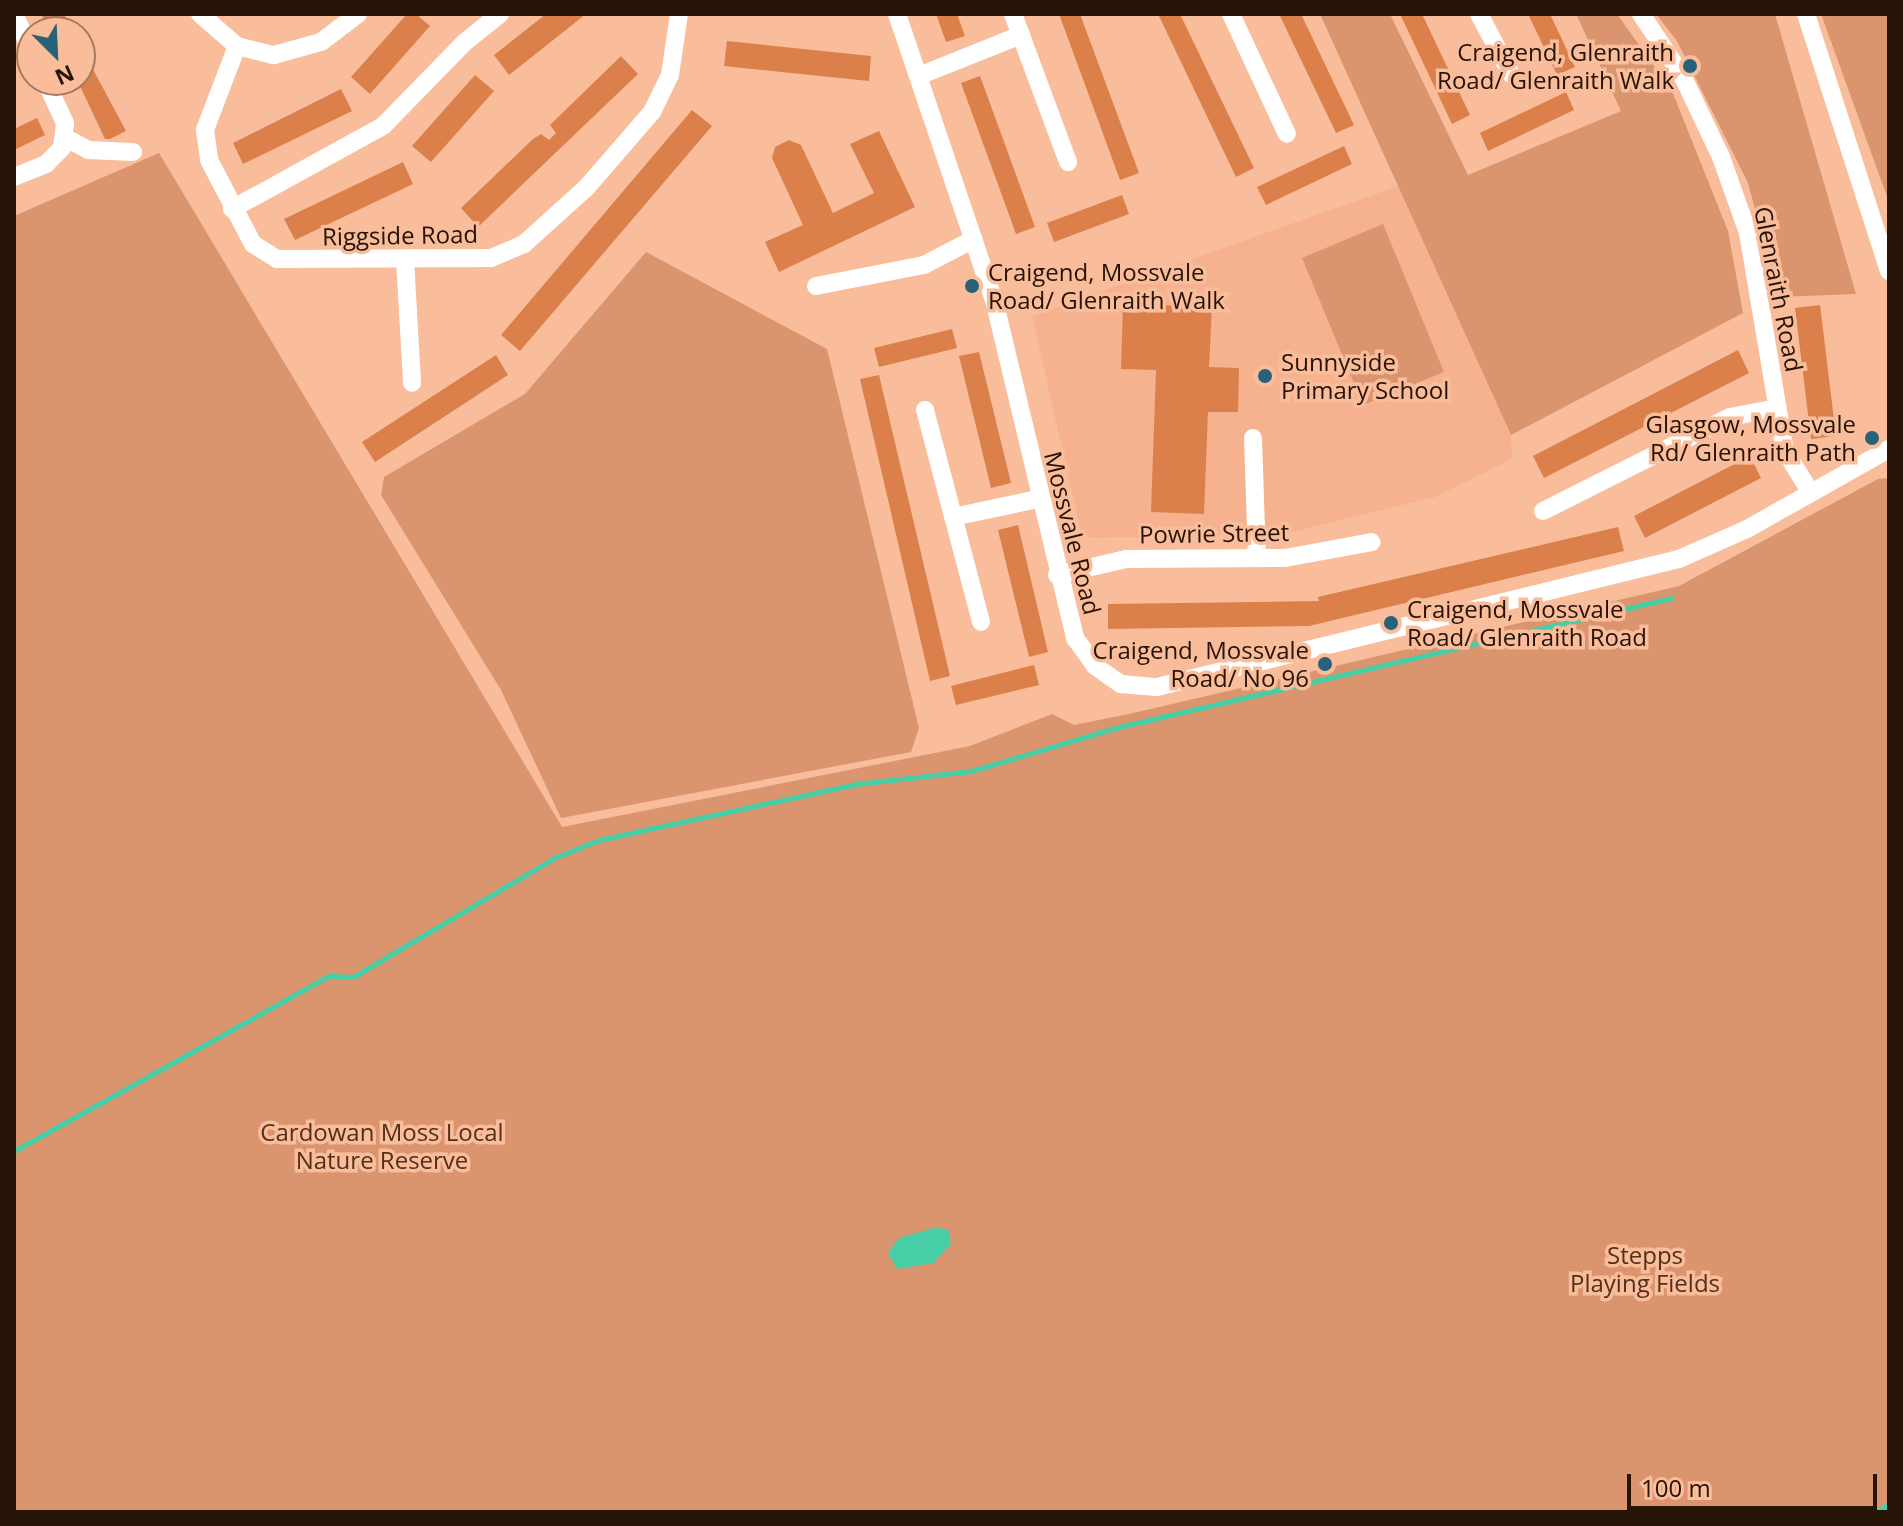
<!DOCTYPE html>
<style>
body{margin:0}
#map{position:relative;width:1903px;height:1526px;overflow:hidden;background:#f9bd9c;font-family:"Open Sans",sans-serif}
div>[style]{position:absolute}
.built>*{inset:0;background:#f6b28e}
.green>*{inset:0;background:#da946e}
.water>*{inset:0;background:#46cea6}
.stream>*{height:5px;margin:-2.5px;padding:0 2.5px;transform-origin:2.5px;border-radius:2.5px;background:#46cea6}
.building>*{inset:0;background:#db804b}
.minor>*{height:18px;margin:-9px;padding:0 9px;transform-origin:9px;border-radius:9px;background:#fff}
.dots>*{width:22px;height:22px;translate:-50% -50%;box-sizing:border-box;border:4px solid #f9bd9c;border-radius:50%}
span{translate:-50% -50%;white-space:nowrap;text-align:center;line-height:1.15;-webkit-text-stroke:7px #f9bd9c;paint-order:stroke}
.poi-label{font-size:24px;color:#281307}
.right{translate:-100% -50%;text-align:right}
.left{translate:0 -50%;text-align:left}
.street-label{font-size:24px;color:#281307}
.park-label{font-size:24px;color:#542f19}
.frame{position:absolute;inset:0;border:16px solid #281307;pointer-events:none}
.north{position:absolute;left:16px;top:16px;width:80px;height:80px;box-sizing:border-box;background:#f9bd9c;border:2px solid #a57960;border-radius:50%;rotate:156deg;font-size:22px;font-weight:700;line-height:32px;text-align:center;color:#281307}
.north::after{content:'';display:block;margin:auto;width:28px;height:36px;background:#27627a;clip-path:polygon(50% 0,100% 100%,50% 72%,0 100%)}
.scale{position:absolute;left:1627px;top:1474px;width:250px;height:36px;box-sizing:border-box;border:4px solid #281307;border-top:0;padding-left:10px;font-size:24px;line-height:28px;white-space:nowrap;color:#281307;-webkit-text-stroke:6px #f9bd9c;paint-order:stroke}
</style>
<div id="map">
<div class="built">
<div style="clip-path:polygon(1398px 186px,1511px 435px,1512px 459px,1435px 497px,1288px 533px,1091px 538px,1081px 532px,1032px 316px)"></div>
</div>
<div class="green">
<div style="clip-path:polygon(1320px 14px,1390px 14px,1468px 175px,1621px 111px,1576px 14px,1617px 14px,1672px 91px,1728px 231px,1743px 313px,1511px 435px)"></div>
<div style="clip-path:polygon(1656px 14px,1775px 14px,1856px 294px,1778px 297px,1748px 183px,1677px 41px)"></div>
<div style="clip-path:polygon(1821px 14px,1889px 14px,1889px 202px)"></div>
<div style="clip-path:polygon(159px 153px,562px 827px,970px 746px,1052px 714px,1074px 725px,1129px 714px,1679px 586px,1878px 479px,1889px 478px,1889px 1512px,14px 1512px,14px 216px)"></div>
<div style="clip-path:polygon(1383px 224px,1444px 372px,1363px 405px,1302px 258px)"></div>
<div style="clip-path:polygon(646px 252px,827px 349px,919px 728px,911px 752px,561px 818px,501px 690px,381px 495px,384px 477px,525px 394px)"></div>
</div>
<div class="water">
<div style="clip-path:polygon(934px 1228px,948px 1229px,951px 1244px,933px 1263px,897px 1269px,888px 1253px,899px 1238px)"></div>
</div>
<div class="stream">
<div style="left:14px;top:1151px;width:360px;rotate:-29.1deg"></div>
<div style="left:329px;top:976px;width:24px;rotate:2deg"></div>
<div style="left:353px;top:977px;width:234px;rotate:-30.6deg"></div>
<div style="left:554px;top:858px;width:48px;rotate:-21.8deg"></div>
<div style="left:599px;top:840px;width:263px;rotate:-12.3deg"></div>
<div style="left:856px;top:784px;width:116px;rotate:-6.4deg"></div>
<div style="left:971px;top:771px;width:154px;rotate:-16.6deg"></div>
<div style="left:1119px;top:727px;width:567px;rotate:-13.15deg"></div>
<div style="left:1876px;top:1512px;width:15px;rotate:-32deg"></div>
</div>
<div class="building">
<div style="clip-path:polygon(41px 14px,64px 14px,73px 32px,51px 32px)"></div>
<div style="clip-path:polygon(407px 14px,416px 14px,430px 26px,370px 94px,351px 77px)"></div>
<div style="clip-path:polygon(546px 14px,586px 14px,509px 75px,494px 55px)"></div>
<div style="clip-path:polygon(936px 14px,957px 14px,965px 36px,946px 42px)"></div>
<div style="clip-path:polygon(1059px 14px,1080px 14px,1139px 173px,1120px 180px)"></div>
<div style="clip-path:polygon(1158px 14px,1180px 14px,1254px 168px,1236px 177px)"></div>
<div style="clip-path:polygon(1279px 14px,1301px 14px,1354px 125px,1336px 133px)"></div>
<div style="clip-path:polygon(1400px 14px,1422px 14px,1470px 115px,1452px 124px)"></div>
<div style="clip-path:polygon(1528px 14px,1550px 14px,1575px 67px,1557px 75px)"></div>
<div style="clip-path:polygon(727px 41px,871px 56px,869px 81px,724px 66px)"></div>
<div style="clip-path:polygon(80px 45px,126px 131px,110px 139px,105px 139px,78px 82px)"></div>
<div style="clip-path:polygon(621px 56px,638px 74px,478px 227px,461px 208px,533px 139px,541px 134px,549px 140px,556px 133px,550px 125px)"></div>
<div style="clip-path:polygon(475px 75px,494px 91px,431px 162px,412px 146px)"></div>
<div style="clip-path:polygon(980px 76px,1035px 227px,1016px 234px,961px 83px)"></div>
<div style="clip-path:polygon(341px 89px,352px 111px,243px 164px,233px 143px)"></div>
<div style="clip-path:polygon(1566px 92px,1574px 110px,1488px 151px,1480px 133px)"></div>
<div style="clip-path:polygon(692px 110px,712px 126px,520px 351px,501px 335px)"></div>
<div style="clip-path:polygon(37px 118px,45px 135px,14px 150px,14px 129px)"></div>
<div style="clip-path:polygon(879px 131px,915px 207px,779px 272px,765px 242px,803px 225px,772px 158px,775px 147px,789px 140px,801px 145px,833px 213px,874px 193px,850px 144px)"></div>
<div style="clip-path:polygon(1344px 146px,1352px 164px,1266px 205px,1257px 187px)"></div>
<div style="clip-path:polygon(403px 162px,413px 184px,295px 240px,284px 219px)"></div>
<div style="clip-path:polygon(1122px 195px,1129px 214px,1054px 242px,1047px 223px)"></div>
<div style="clip-path:polygon(1123px 304px,1212px 307px,1209px 367px,1239px 368px,1238px 412px,1208px 412px,1204px 514px,1151px 512px,1156px 370px,1121px 369px)"></div>
<div style="clip-path:polygon(1820px 305px,1836px 436px,1811px 439px,1795px 308px)"></div>
<div style="clip-path:polygon(952px 329px,957px 348px,879px 367px,874px 348px)"></div>
<div style="clip-path:polygon(1738px 350px,1749px 373px,1544px 478px,1533px 456px)"></div>
<div style="clip-path:polygon(979px 352px,1011px 483px,991px 488px,959px 356px)"></div>
<div style="clip-path:polygon(496px 355px,508px 375px,375px 462px,362px 442px)"></div>
<div style="clip-path:polygon(879px 375px,950px 676px,930px 681px,860px 379px)"></div>
<div style="clip-path:polygon(1750px 456px,1761px 478px,1645px 538px,1634px 516px)"></div>
<div style="clip-path:polygon(1018px 525px,1048px 652px,1029px 657px,998px 530px)"></div>
<div style="clip-path:polygon(1618px 527px,1624px 551px,1309px 626px,1108px 629px,1108px 604px,1319px 601px,1318px 597px)"></div>
<div style="clip-path:polygon(1034px 665px,1039px 685px,956px 705px,951px 686px)"></div>
</div>
<div class="minor">
<div style="left:14px;top:14px;width:42px;rotate:64.7deg"></div>
<div style="left:200px;top:14px;width:49px;rotate:40.9deg"></div>
<div style="left:237px;top:46px;width:38px;rotate:14deg"></div>
<div style="left:274px;top:55px;width:49px;rotate:-15.5deg"></div>
<div style="left:321px;top:42px;width:46px;rotate:-37.1deg"></div>
<div style="left:897px;top:14px;width:302px;rotate:71.3deg"></div>
<div style="left:994px;top:300px;width:348px;rotate:76.5deg"></div>
<div style="left:1075px;top:638px;width:34px;rotate:54deg"></div>
<div style="left:1095px;top:666px;width:32px;rotate:35deg"></div>
<div style="left:1121px;top:684px;width:36px;rotate:5deg"></div>
<div style="left:1157px;top:687px;width:537px;rotate:-13.78deg"></div>
<div style="left:1679px;top:559px;width:74px;rotate:-23.8deg"></div>
<div style="left:1747px;top:529px;width:163px;rotate:-29.4deg"></div>
<div style="left:1013px;top:14px;width:158px;rotate:69.6deg"></div>
<div style="left:1231px;top:14px;width:132px;rotate:65deg"></div>
<div style="left:1479px;top:14px;width:68px;rotate:61.9deg"></div>
<div style="left:1641px;top:14px;width:76px;rotate:56.3deg"></div>
<div style="left:1683px;top:77px;width:89px;rotate:64.6deg"></div>
<div style="left:1721px;top:157px;width:81px;rotate:70.4deg"></div>
<div style="left:1748px;top:233px;width:221px;rotate:80.4deg"></div>
<div style="left:1785px;top:451px;width:49px;rotate:58.2deg"></div>
<div style="left:1806px;top:14px;width:270px;rotate:72.1deg"></div>
<div style="left:237px;top:46px;width:90px;rotate:110.9deg"></div>
<div style="left:205px;top:130px;width:30px;rotate:82deg"></div>
<div style="left:209px;top:160px;width:95px;rotate:62.4deg"></div>
<div style="left:253px;top:244px;width:28px;rotate:32deg"></div>
<div style="left:277px;top:259px;width:214px;rotate:-0.3deg"></div>
<div style="left:491px;top:258px;width:36px;rotate:-23deg"></div>
<div style="left:524px;top:244px;width:85px;rotate:-42.1deg"></div>
<div style="left:587px;top:187px;width:99px;rotate:-49.1deg"></div>
<div style="left:652px;top:112px;width:41px;rotate:-64.1deg"></div>
<div style="left:670px;top:75px;width:62px;rotate:-81.6deg"></div>
<div style="left:921px;top:75px;width:108px;rotate:-21.8deg"></div>
<div style="left:64px;top:137px;width:27px;rotate:28deg"></div>
<div style="left:88px;top:150px;width:45px;rotate:2.5deg"></div>
<div style="left:14px;top:177px;width:35px;rotate:-22deg"></div>
<div style="left:46px;top:164px;width:23px;rotate:-45deg"></div>
<div style="left:62px;top:148px;width:25px;rotate:-83deg"></div>
<div style="left:65px;top:123px;width:47px;rotate:-114.9deg"></div>
<div style="left:232px;top:209px;width:172px;rotate:-28.8deg"></div>
<div style="left:383px;top:126px;width:117px;rotate:-45.7deg"></div>
<div style="left:465px;top:42px;width:45px;rotate:-38.7deg"></div>
<div style="left:405px;top:260px;width:123px;rotate:86.7deg"></div>
<div style="left:816px;top:286px;width:110px;rotate:-11deg"></div>
<div style="left:924px;top:265px;width:56px;rotate:-27.5deg"></div>
<div style="left:925px;top:410px;width:219px;rotate:75.2deg"></div>
<div style="left:1253px;top:438px;width:120px;rotate:88.1deg"></div>
<div style="left:1543px;top:511px;width:209px;rotate:-26.7deg"></div>
<div style="left:1730px;top:417px;width:48px;rotate:-10.8deg"></div>
<div style="left:953px;top:517px;width:87px;rotate:-12deg"></div>
<div style="left:1057px;top:575px;width:71px;rotate:-13.1deg"></div>
<div style="left:1126px;top:559px;width:159px;rotate:-0.4deg"></div>
<div style="left:1285px;top:558px;width:88px;rotate:-10.4deg"></div>
</div>
<div class="dots">
<div style="left:1690px;top:66px;background:#27627a"></div>
<div style="left:972px;top:286px;background:#27627a"></div>
<div style="left:1265px;top:376px;background:#27627a"></div>
<div style="left:1872px;top:438px;background:#27627a"></div>
<div style="left:1391px;top:623px;background:#27627a"></div>
<div style="left:1325px;top:664px;background:#27627a"></div>
</div>
<div class="poi-label">
<span class="right" style="left:1674px;top:66px">Craigend, Glenraith<br>Road/ Glenraith Walk</span>
<span class="left" style="left:988px;top:286px">Craigend, Mossvale<br>Road/ Glenraith Walk</span>
<span class="left" style="left:1281px;top:376px">Sunnyside<br>Primary School</span>
<span class="right" style="left:1856px;top:438px">Glasgow, Mossvale<br>Rd/ Glenraith Path</span>
<span class="left" style="left:1407px;top:623px">Craigend, Mossvale<br>Road/ Glenraith Road</span>
<span class="right" style="left:1309px;top:664px">Craigend, Mossvale<br>Road/ No 96</span>
</div>
<div class="street-label">
<span style="left:400px;top:235px;rotate:-1deg">Riggside Road</span>
<span style="left:1779px;top:289px;rotate:79deg">Glenraith Road</span>
<span style="left:1073px;top:533px;rotate:76deg">Mossvale Road</span>
<span style="left:1214px;top:533px;rotate:-1deg">Powrie Street</span>
</div>
<div class="park-label">
<span style="left:382px;top:1146px">Cardowan Moss Local<br>Nature Reserve</span>
<span style="left:1645px;top:1269px">Stepps<br>Playing Fields</span>
</div>
<div class="frame"></div>
<div class="north">N</div>
<div class="scale">100 m</div>
</div>
